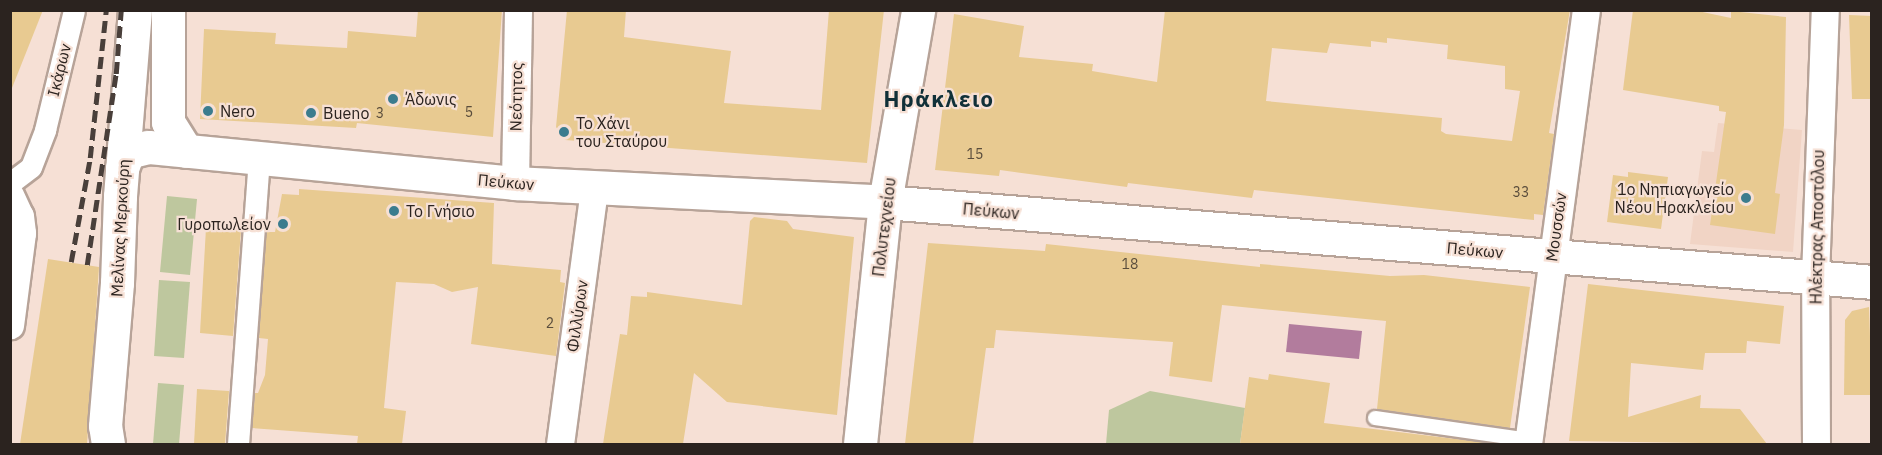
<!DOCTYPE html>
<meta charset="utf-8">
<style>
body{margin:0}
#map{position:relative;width:1882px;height:455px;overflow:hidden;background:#f6e0d5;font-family:"IBM Plex Sans",sans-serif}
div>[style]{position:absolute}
.built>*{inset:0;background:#f1d4c5}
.green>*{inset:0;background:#bec79e}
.water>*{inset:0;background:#b27c9d}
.building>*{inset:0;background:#e8ca91}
.roads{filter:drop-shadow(2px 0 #b7a398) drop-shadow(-2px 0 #b7a398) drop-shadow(0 2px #b7a398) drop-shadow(0 -2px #b7a398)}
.service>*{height:14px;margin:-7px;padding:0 7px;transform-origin:7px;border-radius:7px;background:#fff}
.pedestrian>*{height:21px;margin:-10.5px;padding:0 10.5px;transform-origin:10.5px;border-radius:10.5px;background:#fff}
.minor>*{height:27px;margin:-13.5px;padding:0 13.5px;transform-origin:13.5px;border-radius:13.5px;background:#fff}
.tertiary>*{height:33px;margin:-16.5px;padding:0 16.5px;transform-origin:16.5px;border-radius:16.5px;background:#fff}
.rail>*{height:4.5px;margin-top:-2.25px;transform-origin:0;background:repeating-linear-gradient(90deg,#493f3a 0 12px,transparent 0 18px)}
.dots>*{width:16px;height:16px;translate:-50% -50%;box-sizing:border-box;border:3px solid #f6e0d5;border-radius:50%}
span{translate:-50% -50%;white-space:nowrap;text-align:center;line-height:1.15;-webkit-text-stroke:4.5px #f6e0d5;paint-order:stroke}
.number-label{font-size:14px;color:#5a4d3c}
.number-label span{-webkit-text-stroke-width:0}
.street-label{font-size:16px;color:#2b231f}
.poi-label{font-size:16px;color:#2b231f}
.left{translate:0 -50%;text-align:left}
.right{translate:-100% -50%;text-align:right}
.district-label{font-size:22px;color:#103038;font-weight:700;letter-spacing:1.5px}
.frame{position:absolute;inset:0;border:12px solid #2b231f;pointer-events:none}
</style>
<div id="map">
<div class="built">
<div style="clip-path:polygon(1718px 123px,1802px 130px,1793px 252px,1690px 244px,1702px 151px,1714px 152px)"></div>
</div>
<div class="green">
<div style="clip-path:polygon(167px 196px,197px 199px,190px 275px,160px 272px)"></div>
<div style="clip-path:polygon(159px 280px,190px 282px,184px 358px,154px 356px)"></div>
<div style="clip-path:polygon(158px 383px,184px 385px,179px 444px,153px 444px)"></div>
<div style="clip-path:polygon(1150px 391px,1245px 408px,1240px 444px,1106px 444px,1109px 410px)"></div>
</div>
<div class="water">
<div style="clip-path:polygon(1289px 324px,1362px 331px,1359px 359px,1286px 352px)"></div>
</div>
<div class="building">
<div style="clip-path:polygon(10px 10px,43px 10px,12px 88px,10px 88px)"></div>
<div style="clip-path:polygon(418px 10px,502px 10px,493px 137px,357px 123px,356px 128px,200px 119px,204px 29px,276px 33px,275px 44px,347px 48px,348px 31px,416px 37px)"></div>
<div style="clip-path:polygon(567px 10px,626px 10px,624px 37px,731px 51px,724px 103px,821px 110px,829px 10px,884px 10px,867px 163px,565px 140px,556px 127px)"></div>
<div style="clip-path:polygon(evenodd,1165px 10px,1570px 10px,1549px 133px,1554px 134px,1543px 215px,1534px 214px,1534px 220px,1254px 190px,1252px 198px,1128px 183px,1127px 187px,1000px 170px,999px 176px,935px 170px,954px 14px,1024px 26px,1019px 57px,1093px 64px,1092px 71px,1157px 82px,1165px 10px,1387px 38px,1448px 45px,1447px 59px,1505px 66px,1505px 89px,1520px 91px,1512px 141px,1446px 134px,1441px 131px,1442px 118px,1266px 101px,1272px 48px,1327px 53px,1330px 43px,1371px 47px,1371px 41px,1387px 43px,1387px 38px)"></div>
<div style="clip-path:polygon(1633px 10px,1693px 10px,1731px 18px,1731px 11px,1786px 17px,1784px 125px,1775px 193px,1780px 194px,1775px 234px,1710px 225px,1726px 112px,1719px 111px,1719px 106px,1623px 90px)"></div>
<div style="clip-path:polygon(1849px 15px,1872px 16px,1872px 99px,1852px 99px)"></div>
<div style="clip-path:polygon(1628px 172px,1668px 177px,1661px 229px,1607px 222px,1613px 175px,1628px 177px)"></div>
<div style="clip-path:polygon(299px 189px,494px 203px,492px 264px,561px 270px,560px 282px,565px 283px,556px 356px,471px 344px,478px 287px,452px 292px,434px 284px,396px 282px,384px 408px,406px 411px,402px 444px,357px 444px,358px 436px,252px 428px,255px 393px,258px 393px,265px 375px,268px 339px,259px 338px,266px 232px,275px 232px,282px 194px,299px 195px)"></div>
<div style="clip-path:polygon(754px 217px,787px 221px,793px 229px,854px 237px,837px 415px,727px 402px,694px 373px,683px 444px,603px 444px,620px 334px,627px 335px,631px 296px,647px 297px,647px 292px,742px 305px,750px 221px)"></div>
<div style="clip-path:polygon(206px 228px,241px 230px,233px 336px,200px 333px)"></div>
<div style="clip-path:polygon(928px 243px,1045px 251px,1046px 244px,1260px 267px,1260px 264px,1390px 276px,1424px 275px,1530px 287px,1510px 428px,1377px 409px,1386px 321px,1222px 305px,1212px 382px,1169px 376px,1173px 342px,996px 330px,994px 348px,986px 348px,973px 444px,905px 444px)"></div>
<div style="clip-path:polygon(48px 259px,99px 267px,87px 444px,20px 444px)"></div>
<div style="clip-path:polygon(1588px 284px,1784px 306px,1780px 344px,1747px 341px,1746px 353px,1705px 353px,1703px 370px,1631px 363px,1628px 417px,1701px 395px,1700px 408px,1740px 409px,1767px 444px,1569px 441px)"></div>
<div style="clip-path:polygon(1869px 307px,1872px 395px,1844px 395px,1845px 320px,1852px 311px)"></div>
<div style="clip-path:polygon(1269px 374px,1330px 383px,1324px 423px,1497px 444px,1240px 444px,1249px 377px,1268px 380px)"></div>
<div style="clip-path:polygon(197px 389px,229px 391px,225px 444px,194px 444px)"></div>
</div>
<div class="roads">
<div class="service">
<div style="left:1375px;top:418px;width:156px;rotate:8.1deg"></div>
</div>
<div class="pedestrian">
<div style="left:10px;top:183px;width:26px;rotate:-37deg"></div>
<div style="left:31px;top:167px;width:40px;rotate:-69deg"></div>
<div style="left:45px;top:130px;width:123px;rotate:-76.4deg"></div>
<div style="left:238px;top:444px;width:286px;rotate:-85.8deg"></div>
</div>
<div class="minor">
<div style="left:515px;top:183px;width:173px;rotate:-89deg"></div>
<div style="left:10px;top:195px;width:23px;rotate:65deg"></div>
<div style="left:20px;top:216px;width:17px;rotate:83deg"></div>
<div style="left:22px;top:233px;width:93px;rotate:97.4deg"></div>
<div style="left:560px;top:444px;width:258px;rotate:-82.4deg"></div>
<div style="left:1528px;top:444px;width:438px;rotate:-82.4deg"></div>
<div style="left:1816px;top:444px;width:167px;rotate:-90.3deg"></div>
<div style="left:1815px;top:277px;width:267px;rotate:-87.9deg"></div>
</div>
<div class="tertiary">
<div style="left:168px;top:10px;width:112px;rotate:90deg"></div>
<div style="left:168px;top:122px;width:34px;rotate:58deg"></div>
<div style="left:122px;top:168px;width:17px;rotate:-69deg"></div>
<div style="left:128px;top:152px;width:21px;rotate:-14deg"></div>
<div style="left:148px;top:147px;width:369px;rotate:5.6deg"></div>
<div style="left:515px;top:183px;width:370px;rotate:2.9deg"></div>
<div style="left:885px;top:202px;width:990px;rotate:4.63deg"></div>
<div style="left:108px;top:444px;width:18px;rotate:-99deg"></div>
<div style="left:105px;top:426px;width:144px;rotate:-85.2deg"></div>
<div style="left:117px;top:283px;width:87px;rotate:-88deg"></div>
<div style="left:120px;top:196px;width:187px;rotate:-85.4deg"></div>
<div style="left:860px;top:444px;width:243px;rotate:-84.1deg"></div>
<div style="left:885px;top:202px;width:195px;rotate:-80.2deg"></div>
</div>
</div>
<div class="rail">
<div style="left:71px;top:262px;width:106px;rotate:-79.6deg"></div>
<div style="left:90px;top:158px;width:149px;rotate:-83.8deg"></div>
<div style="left:87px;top:265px;width:193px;rotate:-81.4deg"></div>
<div style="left:116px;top:74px;width:64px;rotate:-85.5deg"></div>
</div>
<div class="dots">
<div style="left:393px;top:99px;background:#3b7c8e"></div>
<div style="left:208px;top:111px;background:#3b7c8e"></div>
<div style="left:311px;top:113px;background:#3b7c8e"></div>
<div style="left:564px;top:132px;background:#3b7c8e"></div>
<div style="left:1746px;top:198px;background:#3b7c8e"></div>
<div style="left:394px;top:211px;background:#3b7c8e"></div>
<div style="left:283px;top:224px;background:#3b7c8e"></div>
</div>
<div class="number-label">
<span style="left:469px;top:112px">5</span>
<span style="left:380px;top:113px">3</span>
<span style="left:975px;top:154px">15</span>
<span style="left:1521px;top:192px">33</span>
<span style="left:1130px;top:264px">18</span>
<span style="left:550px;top:323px">2</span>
</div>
<div class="street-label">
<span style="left:59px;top:70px;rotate:-76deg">Ικάρων</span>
<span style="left:516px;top:97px;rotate:-89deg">Νεότητος</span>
<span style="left:506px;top:182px;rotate:5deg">Πεύκων</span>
<span style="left:991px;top:211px;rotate:5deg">Πεύκων</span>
<span style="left:884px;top:227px;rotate:-83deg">Πολυτεχνείου</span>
<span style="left:1556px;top:227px;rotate:-82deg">Μουσσών</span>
<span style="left:1817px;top:227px;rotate:-89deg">Ηλέκτρας Αποστόλου</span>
<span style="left:120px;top:228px;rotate:-87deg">Μελίνας Μερκούρη</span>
<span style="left:1475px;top:250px;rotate:5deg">Πεύκων</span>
<span style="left:577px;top:316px;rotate:-82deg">Φιλλύρων</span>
</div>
<div class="poi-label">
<span class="left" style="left:405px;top:99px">Άδωνις</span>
<span class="left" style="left:220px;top:111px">Nero</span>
<span class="left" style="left:323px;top:113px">Bueno</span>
<span class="left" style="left:576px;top:132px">Το Χάνι<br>του Σταύρου</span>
<span class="right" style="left:1734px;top:198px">1ο Νηπιαγωγείο<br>Νέου Ηρακλείου</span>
<span class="left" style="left:406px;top:211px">Το Γνήσιο</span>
<span class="right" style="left:271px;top:224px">Γυροπωλείον</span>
</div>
<div class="district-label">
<span style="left:939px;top:99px">Ηράκλειο</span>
</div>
<div class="frame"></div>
</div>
